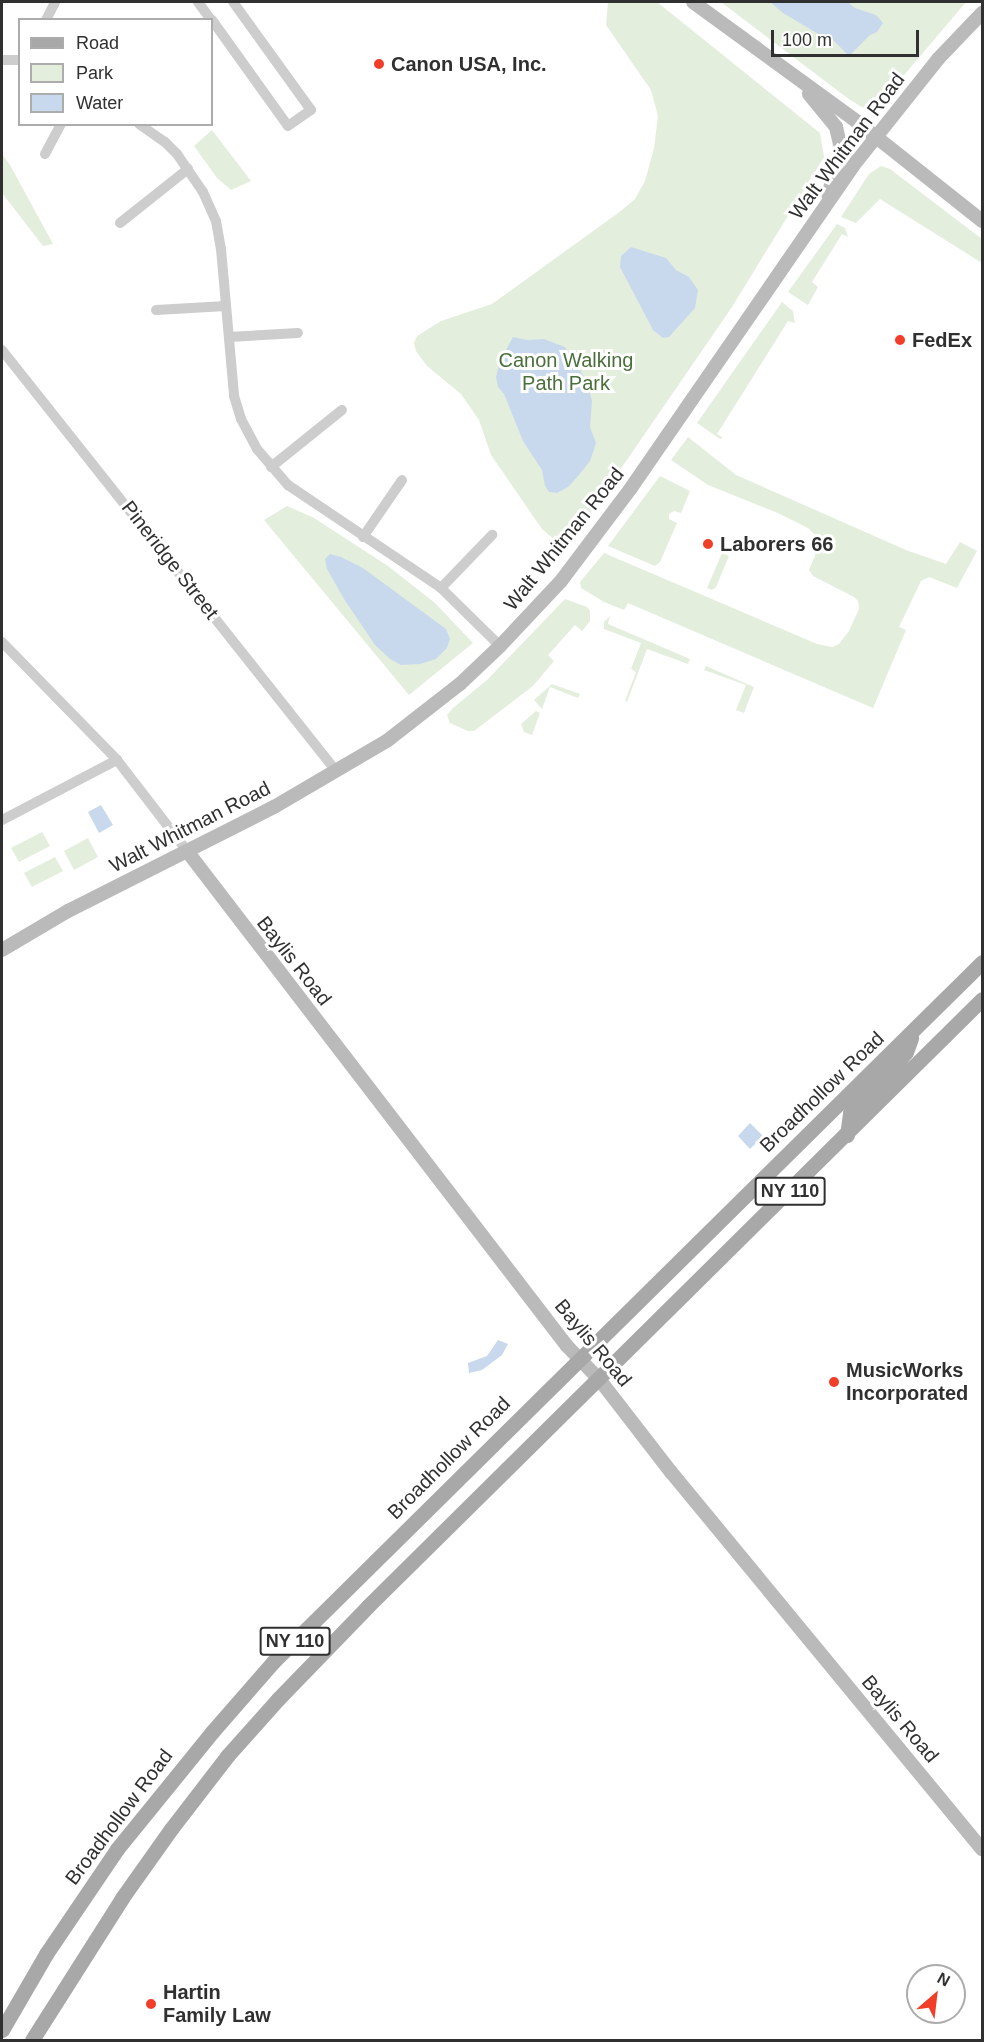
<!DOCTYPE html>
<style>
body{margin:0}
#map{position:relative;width:984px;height:2042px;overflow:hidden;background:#fff;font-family:Arial,sans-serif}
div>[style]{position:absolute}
.green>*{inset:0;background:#e3eedd}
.water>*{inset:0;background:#c8d9ee}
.street>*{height:10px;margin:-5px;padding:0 5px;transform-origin:5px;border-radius:5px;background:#cdcdcd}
.secondary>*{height:14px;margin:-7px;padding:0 7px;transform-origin:7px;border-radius:7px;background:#bababa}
.primary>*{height:15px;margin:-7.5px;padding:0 7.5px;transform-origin:7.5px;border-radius:7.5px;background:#a8a8a8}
.dots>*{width:16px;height:16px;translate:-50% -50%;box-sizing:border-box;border:3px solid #fff;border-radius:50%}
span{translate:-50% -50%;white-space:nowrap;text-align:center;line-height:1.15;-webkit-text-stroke:6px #fff;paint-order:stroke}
.shield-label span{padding:2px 4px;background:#fff;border:2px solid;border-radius:4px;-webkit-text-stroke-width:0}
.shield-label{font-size:18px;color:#303030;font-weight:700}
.poi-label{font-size:20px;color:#303030;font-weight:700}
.left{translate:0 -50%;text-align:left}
.street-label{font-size:20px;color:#303030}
.park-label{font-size:20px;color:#496f3a}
.frame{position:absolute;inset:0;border:3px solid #303030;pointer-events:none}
.legend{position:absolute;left:18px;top:18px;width:195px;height:108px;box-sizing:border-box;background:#fff;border:2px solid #acacac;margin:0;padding:8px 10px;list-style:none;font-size:18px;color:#303030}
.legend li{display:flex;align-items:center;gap:12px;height:30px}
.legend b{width:30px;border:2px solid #acacac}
.north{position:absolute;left:906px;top:1964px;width:60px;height:60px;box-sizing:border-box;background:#fff;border:2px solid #acacac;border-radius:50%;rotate:28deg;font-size:16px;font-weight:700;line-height:24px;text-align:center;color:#303030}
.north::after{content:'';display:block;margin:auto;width:21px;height:27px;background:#f03e29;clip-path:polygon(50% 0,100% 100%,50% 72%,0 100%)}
.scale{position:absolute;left:771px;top:30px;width:148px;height:27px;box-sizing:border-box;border:3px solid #303030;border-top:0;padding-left:8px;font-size:18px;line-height:21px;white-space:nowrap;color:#303030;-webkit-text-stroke:4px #fff;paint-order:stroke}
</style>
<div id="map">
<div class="green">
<div style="clip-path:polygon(608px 2px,657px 2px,820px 133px,824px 157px,732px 307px,576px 534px,558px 543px,542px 529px,491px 455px,479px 420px,461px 394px,427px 366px,416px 351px,414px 343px,417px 336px,441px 321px,492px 304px,621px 211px,635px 199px,645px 181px,654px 148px,658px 116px,651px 90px,606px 25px)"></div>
<div style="clip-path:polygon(721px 2px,966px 2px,872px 113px,850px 100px)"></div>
<div style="clip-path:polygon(212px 130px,251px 181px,231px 190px,217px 178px,194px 146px)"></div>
<div style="clip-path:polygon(2px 154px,10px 165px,53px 244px,43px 246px,2px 193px)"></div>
<div style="clip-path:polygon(881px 166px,890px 169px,982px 239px,982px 263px,880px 199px,856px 223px,841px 217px,869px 174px)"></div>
<div style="clip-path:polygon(837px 224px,845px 228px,848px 237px,842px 234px,812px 282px,818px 287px,808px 305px,788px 292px)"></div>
<div style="clip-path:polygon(782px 302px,793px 311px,795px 323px,788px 321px,717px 434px,723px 438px,720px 439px,697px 423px)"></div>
<div style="clip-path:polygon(688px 437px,736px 475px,906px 550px,946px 564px,960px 542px,977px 551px,957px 588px,929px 577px,921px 581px,899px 627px,906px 630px,873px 708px,628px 603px,624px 610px,604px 602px,581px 588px,580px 582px,604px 553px,817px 644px,832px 647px,839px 644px,849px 631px,859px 609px,858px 601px,854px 597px,813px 576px,809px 570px,815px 556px,816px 536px,808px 528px,780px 514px,708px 485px,671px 460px)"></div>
<div style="clip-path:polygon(660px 476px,690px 491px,681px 513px,674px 511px,669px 514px,669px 519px,677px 523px,660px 562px,655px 566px,608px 546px)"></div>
<div style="clip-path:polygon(287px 506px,314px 518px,388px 566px,435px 603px,473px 643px,409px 695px,264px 520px)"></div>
<div style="clip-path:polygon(722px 553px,729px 556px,716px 587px,712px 590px,707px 588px)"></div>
<div style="clip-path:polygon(565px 599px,587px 607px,590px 611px,590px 621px,582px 631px,575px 625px,548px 655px,554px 661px,533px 686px,474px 731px,468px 731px,450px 723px,447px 715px,453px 708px,487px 680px)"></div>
<div style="clip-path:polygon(610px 616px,608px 624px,690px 659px,688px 664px,647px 649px,627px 702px,625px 701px,636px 672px,631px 669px,641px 643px,604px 629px,604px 622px)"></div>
<div style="clip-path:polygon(706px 666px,754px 687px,744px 713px,736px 710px,746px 685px,704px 670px)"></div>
<div style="clip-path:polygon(552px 684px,580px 694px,578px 698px,550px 687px,542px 709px,534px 700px)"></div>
<div style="clip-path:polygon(536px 711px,540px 713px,532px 735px,524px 732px,521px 724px)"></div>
<div style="clip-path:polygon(42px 832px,50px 846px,19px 862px,11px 848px)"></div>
<div style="clip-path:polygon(88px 838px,98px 857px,74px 870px,64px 851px)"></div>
<div style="clip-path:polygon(55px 857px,63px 871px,32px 887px,24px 873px)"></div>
</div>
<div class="water">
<div style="clip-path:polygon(770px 2px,848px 2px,855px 8px,876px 15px,883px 23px,877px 32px,870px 35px,849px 56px,829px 36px,820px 35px,783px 13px)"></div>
<div style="clip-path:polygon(631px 247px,666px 258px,676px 270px,689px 277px,698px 290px,695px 308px,669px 337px,663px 338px,653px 330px,620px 267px,621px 256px)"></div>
<div style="clip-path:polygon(513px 337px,527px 340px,544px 339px,565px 347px,587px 381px,592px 401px,590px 427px,596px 443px,590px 461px,579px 475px,568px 487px,557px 493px,549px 492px,545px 486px,542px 470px,523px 441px,504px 394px,498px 387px,496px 377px,500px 361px)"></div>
<div style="clip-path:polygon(330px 554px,341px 557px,363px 568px,446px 629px,450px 639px,447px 648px,436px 659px,420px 664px,401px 665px,390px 659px,375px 645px,344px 599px,327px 569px,325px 559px)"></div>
<div style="clip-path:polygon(101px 805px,113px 825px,99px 833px,88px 812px)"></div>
<div style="clip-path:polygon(750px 1123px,763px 1136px,750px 1149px,738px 1136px)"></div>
<div style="clip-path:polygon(498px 1340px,508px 1344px,502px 1355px,482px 1370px,469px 1373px,468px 1363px,487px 1356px)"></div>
</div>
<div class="street">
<div style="left:198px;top:2px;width:22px;rotate:54deg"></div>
<div style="left:46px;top:20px;width:20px;rotate:-63deg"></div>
<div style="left:212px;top:20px;width:130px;rotate:54.4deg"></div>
<div style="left:288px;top:126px;width:28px;rotate:-35deg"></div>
<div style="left:311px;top:110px;width:133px;rotate:-125.8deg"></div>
<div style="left:2px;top:60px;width:18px"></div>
<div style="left:139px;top:124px;width:32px;rotate:35deg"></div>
<div style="left:165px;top:142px;width:17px;rotate:45deg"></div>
<div style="left:177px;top:154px;width:46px;rotate:55.6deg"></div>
<div style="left:203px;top:192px;width:32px;rotate:66deg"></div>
<div style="left:216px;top:221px;width:28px;rotate:80deg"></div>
<div style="left:221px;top:249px;width:148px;rotate:84.9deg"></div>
<div style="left:234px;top:396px;width:24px;rotate:73deg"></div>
<div style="left:241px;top:419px;width:34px;rotate:62deg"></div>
<div style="left:257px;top:449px;width:48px;rotate:49.3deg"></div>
<div style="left:288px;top:485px;width:184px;rotate:33.9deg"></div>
<div style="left:441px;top:588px;width:83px;rotate:44.5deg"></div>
<div style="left:45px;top:154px;width:34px;rotate:-62deg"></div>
<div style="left:120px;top:223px;width:87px;rotate:-38.5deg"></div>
<div style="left:156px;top:310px;width:70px;rotate:-3.3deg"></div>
<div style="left:229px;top:337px;width:69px;rotate:-3.3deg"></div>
<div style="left:2px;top:350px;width:537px;rotate:51.57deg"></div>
<div style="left:271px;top:467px;width:91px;rotate:-38.8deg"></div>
<div style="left:363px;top:537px;width:69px;rotate:-55.6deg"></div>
<div style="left:441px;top:588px;width:74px;rotate:-46.1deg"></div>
<div style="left:2px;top:642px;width:165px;rotate:45.7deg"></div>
<div style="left:117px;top:760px;width:115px;rotate:52.4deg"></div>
<div style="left:2px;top:820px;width:130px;rotate:-27.6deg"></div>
</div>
<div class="secondary">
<div style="left:693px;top:2px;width:202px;rotate:36.1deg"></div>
<div style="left:856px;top:121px;width:161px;rotate:38.4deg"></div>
<div style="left:809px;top:94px;width:43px;rotate:50.7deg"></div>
<div style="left:836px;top:127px;width:17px;rotate:77deg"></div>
<div style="left:840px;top:144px;width:18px;rotate:96deg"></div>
<div style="left:838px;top:162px;width:34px;rotate:107deg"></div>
<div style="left:187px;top:851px;width:624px;rotate:52.49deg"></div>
<div style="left:567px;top:1346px;width:46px;rotate:45.9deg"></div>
<div style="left:599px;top:1379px;width:118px;rotate:52.3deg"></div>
<div style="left:671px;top:1472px;width:489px;rotate:50.5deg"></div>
<div style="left:2px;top:950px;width:77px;rotate:-30.6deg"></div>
<div style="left:68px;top:911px;width:231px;rotate:-26.8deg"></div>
<div style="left:274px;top:807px;width:132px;rotate:-30.4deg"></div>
<div style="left:388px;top:740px;width:91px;rotate:-37.9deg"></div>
<div style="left:460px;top:684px;width:55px;rotate:-43.5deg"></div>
<div style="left:500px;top:646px;width:89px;rotate:-46.8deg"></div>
<div style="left:561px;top:581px;width:116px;rotate:-53deg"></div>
<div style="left:631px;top:488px;width:397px;rotate:-55.4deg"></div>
<div style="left:857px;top:161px;width:130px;rotate:-51.5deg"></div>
<div style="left:938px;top:59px;width:64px;rotate:-46.3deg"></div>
</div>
<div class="primary">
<div style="left:847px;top:1135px;width:22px;rotate:-82deg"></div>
<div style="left:850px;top:1113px;width:65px;rotate:-46.2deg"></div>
<div style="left:895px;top:1066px;width:18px;rotate:-52deg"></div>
<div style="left:906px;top:1052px;width:15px;rotate:-70deg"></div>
<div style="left:2px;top:2030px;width:88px;rotate:-59.9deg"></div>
<div style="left:46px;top:1954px;width:127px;rotate:-55.9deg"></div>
<div style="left:117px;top:1849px;width:151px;rotate:-50.9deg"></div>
<div style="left:212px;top:1732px;width:93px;rotate:-48.9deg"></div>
<div style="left:273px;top:1662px;width:996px;rotate:-44.63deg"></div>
<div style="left:32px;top:2040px;width:168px;rotate:-57.6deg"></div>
<div style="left:122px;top:1898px;width:85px;rotate:-54.6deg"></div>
<div style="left:171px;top:1829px;width:93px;rotate:-52.4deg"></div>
<div style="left:228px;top:1755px;width:75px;rotate:-48.2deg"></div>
<div style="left:278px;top:1699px;width:129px;rotate:-45.9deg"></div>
<div style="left:368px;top:1606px;width:863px;rotate:-44.67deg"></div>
</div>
<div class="dots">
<div style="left:379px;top:64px;background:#f03e29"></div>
<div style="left:900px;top:340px;background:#f03e29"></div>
<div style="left:708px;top:544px;background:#f03e29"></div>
<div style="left:834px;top:1382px;background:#f03e29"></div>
<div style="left:151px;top:2004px;background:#f03e29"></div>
</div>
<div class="shield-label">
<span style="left:790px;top:1191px">NY 110</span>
<span style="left:295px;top:1641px">NY 110</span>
</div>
<div class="poi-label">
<span class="left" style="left:391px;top:64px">Canon USA, Inc.</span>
<span class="left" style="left:912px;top:340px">FedEx</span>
<span class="left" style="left:720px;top:544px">Laborers 66</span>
<span class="left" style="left:846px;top:1382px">MusicWorks<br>Incorporated</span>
<span class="left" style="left:163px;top:2004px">Hartin<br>Family Law</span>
</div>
<div class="street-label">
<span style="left:847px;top:146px;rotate:-53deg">Walt Whitman Road</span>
<span style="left:564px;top:539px;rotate:-51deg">Walt Whitman Road</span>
<span style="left:170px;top:560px;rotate:52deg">Pineridge Street</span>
<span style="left:190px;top:827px;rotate:-27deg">Walt Whitman Road</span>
<span style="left:294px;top:961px;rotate:52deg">Baylis Road</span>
<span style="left:822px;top:1092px;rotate:-44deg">Broadhollow Road</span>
<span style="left:593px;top:1343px;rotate:50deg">Baylis Road</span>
<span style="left:449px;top:1458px;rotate:-45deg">Broadhollow Road</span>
<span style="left:900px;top:1719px;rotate:50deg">Baylis Road</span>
<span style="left:119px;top:1817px;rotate:-53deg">Broadhollow Road</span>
</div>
<div class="park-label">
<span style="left:566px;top:372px">Canon Walking<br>Path Park</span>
</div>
<div class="frame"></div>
<ul class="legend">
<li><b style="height:8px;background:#a8a8a8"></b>Road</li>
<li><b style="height:16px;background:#e3eedd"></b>Park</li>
<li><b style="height:16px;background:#c8d9ee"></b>Water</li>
</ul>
<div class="north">N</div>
<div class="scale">100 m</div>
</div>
